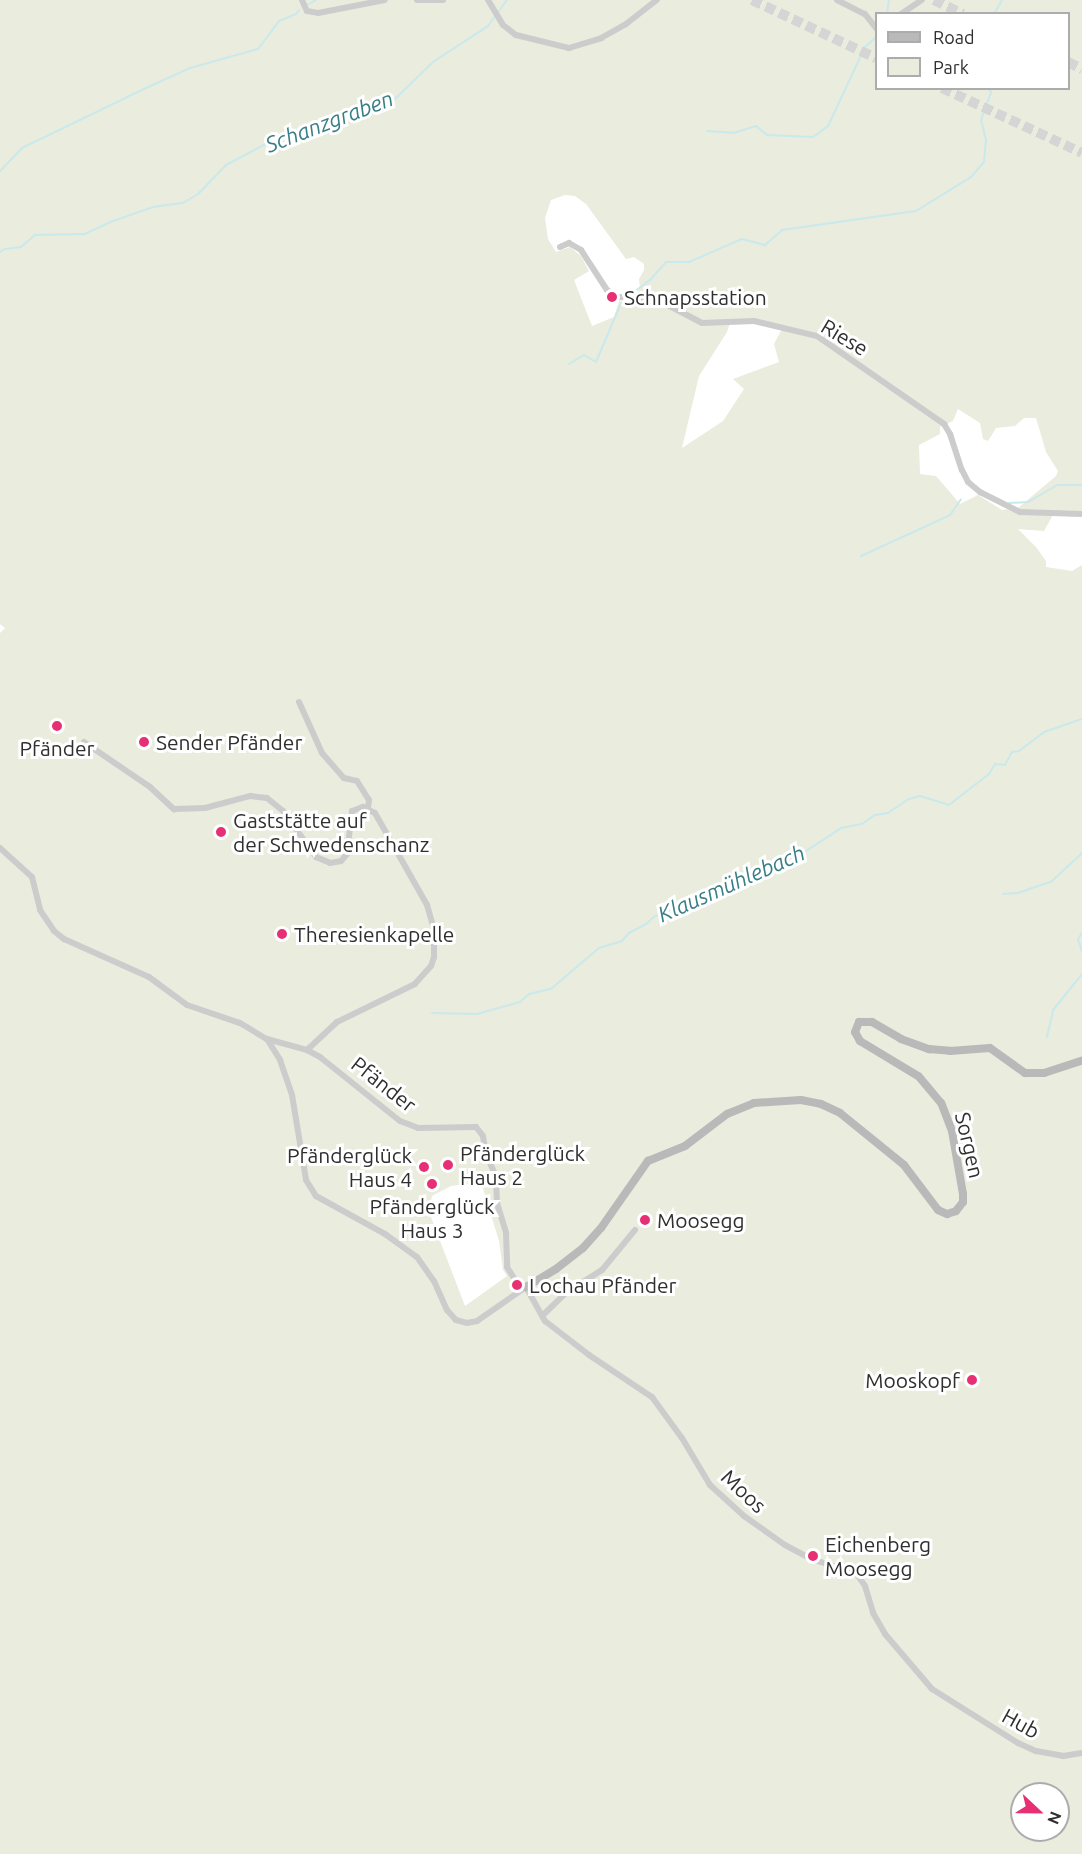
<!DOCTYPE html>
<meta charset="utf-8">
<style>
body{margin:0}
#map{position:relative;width:1082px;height:1854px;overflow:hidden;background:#fff;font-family:Ubuntu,sans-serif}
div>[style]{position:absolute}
.green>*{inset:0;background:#eaecdd}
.stream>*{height:2px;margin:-1px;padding:0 1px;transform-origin:1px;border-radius:1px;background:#c9e9ec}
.highway-tunnel>*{height:10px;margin-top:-5px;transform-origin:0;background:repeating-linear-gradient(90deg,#d5d5d5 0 10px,transparent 0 15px)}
.street>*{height:6px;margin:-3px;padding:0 3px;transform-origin:3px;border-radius:3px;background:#ccc}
.secondary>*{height:8px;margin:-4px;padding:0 4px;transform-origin:4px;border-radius:4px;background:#b9b9b9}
.dots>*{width:16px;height:16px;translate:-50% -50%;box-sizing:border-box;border:3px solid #fff;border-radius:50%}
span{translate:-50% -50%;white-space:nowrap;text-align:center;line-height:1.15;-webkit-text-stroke:6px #fff;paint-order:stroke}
.poi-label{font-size:21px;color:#2f2f2f}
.left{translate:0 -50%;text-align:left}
.right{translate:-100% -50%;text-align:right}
.street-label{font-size:21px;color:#2f2f2f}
.water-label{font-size:22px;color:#387e85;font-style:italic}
.legend{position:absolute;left:875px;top:12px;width:195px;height:78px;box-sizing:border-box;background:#fff;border:2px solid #acacac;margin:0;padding:8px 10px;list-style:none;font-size:18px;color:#2f2f2f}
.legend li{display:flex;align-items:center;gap:12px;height:30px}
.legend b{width:30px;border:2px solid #acacac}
.north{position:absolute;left:1010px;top:1782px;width:60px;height:60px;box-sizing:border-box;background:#fff;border:2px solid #acacac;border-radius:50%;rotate:112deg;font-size:16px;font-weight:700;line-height:24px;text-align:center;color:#2f2f2f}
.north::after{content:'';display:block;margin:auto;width:21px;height:27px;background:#e73074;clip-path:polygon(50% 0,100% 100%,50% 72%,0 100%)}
</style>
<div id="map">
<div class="green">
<div style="clip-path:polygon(evenodd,0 0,1082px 0,1082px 515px,1076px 517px,1053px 515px,1044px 531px,1018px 529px,1036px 547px,1046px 561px,1046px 567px,1072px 571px,1082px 565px,1082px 1854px,0 1854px,0 633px,5px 628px,0 624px,0 0,876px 14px,1068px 14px,1068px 88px,876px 88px,876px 14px,0 0,565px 195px,575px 196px,586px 204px,626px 259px,634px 257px,644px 264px,644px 270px,639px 279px,640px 289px,626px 302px,619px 301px,614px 317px,592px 326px,574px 280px,589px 271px,581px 256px,570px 247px,556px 252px,548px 239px,545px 218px,551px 200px,565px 195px,0 0,731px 320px,783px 327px,774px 344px,779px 362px,733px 379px,744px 389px,723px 421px,682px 448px,699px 376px,727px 332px,731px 320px,0 0,958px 409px,980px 423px,983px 439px,988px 441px,996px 428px,1015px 426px,1024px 418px,1036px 418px,1046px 452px,1058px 471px,1056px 476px,1018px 508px,1002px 510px,978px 495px,960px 504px,936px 476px,920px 474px,919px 445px,940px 434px,940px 427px,953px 421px,958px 409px,0 0,481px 1182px,499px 1241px,503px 1270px,507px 1276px,465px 1306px,429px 1212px,432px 1196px,451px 1186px,481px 1182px,0 0,1022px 1794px,1058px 1794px,1058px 1830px,1022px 1830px,1022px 1794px)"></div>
</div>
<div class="stream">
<div style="left:307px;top:5px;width:10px;rotate:-29deg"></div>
<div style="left:887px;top:14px;width:14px;rotate:-82deg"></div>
<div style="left:994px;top:14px;width:16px;rotate:-60deg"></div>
<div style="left:707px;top:131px;width:26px;rotate:4deg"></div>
<div style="left:733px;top:133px;width:24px;rotate:-17deg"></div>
<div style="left:756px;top:126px;width:14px;rotate:39deg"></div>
<div style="left:767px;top:135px;width:46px;rotate:2.5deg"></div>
<div style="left:813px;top:137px;width:19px;rotate:-36deg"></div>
<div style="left:828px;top:126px;width:87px;rotate:-64.9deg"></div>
<div style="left:865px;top:47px;width:15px;rotate:-42deg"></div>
<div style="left:0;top:171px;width:32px;rotate:-46deg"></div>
<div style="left:22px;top:148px;width:138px;rotate:-25.8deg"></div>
<div style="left:146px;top:88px;width:48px;rotate:-24.4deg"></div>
<div style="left:190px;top:68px;width:71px;rotate:-15.6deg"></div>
<div style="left:258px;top:49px;width:35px;rotate:-53deg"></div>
<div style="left:279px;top:21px;width:18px;rotate:-22deg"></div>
<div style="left:296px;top:14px;width:5px;rotate:-53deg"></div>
<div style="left:0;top:252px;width:6px;rotate:-31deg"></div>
<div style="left:5px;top:249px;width:16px;rotate:-7deg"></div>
<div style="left:21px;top:247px;width:18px;rotate:-41deg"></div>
<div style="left:35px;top:235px;width:50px;rotate:-1.1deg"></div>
<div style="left:85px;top:234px;width:31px;rotate:-25deg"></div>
<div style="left:113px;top:221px;width:42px;rotate:-19.3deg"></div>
<div style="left:153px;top:207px;width:30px;rotate:-8deg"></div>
<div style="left:183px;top:203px;width:17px;rotate:-31deg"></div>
<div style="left:198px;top:194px;width:40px;rotate:-46deg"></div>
<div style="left:226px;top:165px;width:43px;rotate:-27.8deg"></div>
<div style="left:264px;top:145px;width:55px;rotate:-23.7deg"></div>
<div style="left:314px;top:123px;width:82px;rotate:-15.6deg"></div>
<div style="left:393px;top:101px;width:56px;rotate:-44.3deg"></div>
<div style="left:433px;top:62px;width:66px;rotate:-33.2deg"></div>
<div style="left:488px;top:26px;width:32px;rotate:-54deg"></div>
<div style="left:630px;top:295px;width:25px;rotate:-37deg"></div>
<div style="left:650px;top:280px;width:24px;rotate:-48deg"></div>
<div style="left:666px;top:262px;width:23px"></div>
<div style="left:689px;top:262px;width:58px;rotate:-23.5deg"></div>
<div style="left:742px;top:239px;width:24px;rotate:15deg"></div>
<div style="left:765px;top:245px;width:23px;rotate:-41deg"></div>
<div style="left:782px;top:230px;width:135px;rotate:-8.1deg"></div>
<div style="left:916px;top:211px;width:65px;rotate:-31.7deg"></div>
<div style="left:971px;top:177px;width:20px;rotate:-49deg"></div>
<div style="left:984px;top:162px;width:22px;rotate:-85deg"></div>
<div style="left:986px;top:140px;width:21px;rotate:-104deg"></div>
<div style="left:981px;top:120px;width:30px;rotate:-70deg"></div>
<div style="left:991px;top:92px;width:5px;rotate:-127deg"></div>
<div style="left:569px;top:364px;width:17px;rotate:-31deg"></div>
<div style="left:584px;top:355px;width:14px;rotate:30deg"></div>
<div style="left:596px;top:362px;width:64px;rotate:-67deg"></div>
<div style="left:1009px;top:503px;width:19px;rotate:-3deg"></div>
<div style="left:1028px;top:502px;width:34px;rotate:-30deg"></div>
<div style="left:1058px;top:485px;width:24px"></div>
<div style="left:861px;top:556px;width:98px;rotate:-24.7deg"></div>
<div style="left:950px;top:515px;width:19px;rotate:-55deg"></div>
<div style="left:1003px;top:894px;width:15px;rotate:-4deg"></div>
<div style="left:1018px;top:893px;width:36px;rotate:-19deg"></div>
<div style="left:1052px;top:881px;width:41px;rotate:-43deg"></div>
<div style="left:1082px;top:933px;width:7px;rotate:124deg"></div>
<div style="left:1078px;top:939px;width:13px;rotate:72deg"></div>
<div style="left:432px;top:1013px;width:45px;rotate:1.3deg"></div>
<div style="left:477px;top:1014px;width:45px;rotate:-15.6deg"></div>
<div style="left:520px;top:1002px;width:12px;rotate:-42deg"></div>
<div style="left:529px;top:994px;width:23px;rotate:-13deg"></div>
<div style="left:551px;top:989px;width:63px;rotate:-40.5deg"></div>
<div style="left:599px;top:948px;width:24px;rotate:-17deg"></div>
<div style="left:622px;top:941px;width:11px;rotate:-49deg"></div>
<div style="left:629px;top:933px;width:19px;rotate:-28deg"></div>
<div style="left:646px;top:924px;width:12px;rotate:-42deg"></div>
<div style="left:655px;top:916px;width:18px;rotate:-13deg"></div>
<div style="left:673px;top:912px;width:17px;rotate:-45deg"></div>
<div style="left:685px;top:900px;width:33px;rotate:-25deg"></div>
<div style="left:715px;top:886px;width:26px;rotate:-4deg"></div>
<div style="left:741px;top:884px;width:22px;rotate:-39deg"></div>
<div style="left:758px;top:870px;width:19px;rotate:-6deg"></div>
<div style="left:777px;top:868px;width:18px;rotate:-49deg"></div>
<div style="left:789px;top:854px;width:14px;rotate:-4deg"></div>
<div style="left:803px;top:853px;width:45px;rotate:-33.3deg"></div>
<div style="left:841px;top:828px;width:21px;rotate:-11deg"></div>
<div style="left:862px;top:824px;width:16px;rotate:-35deg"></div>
<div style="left:875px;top:815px;width:13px;rotate:-9deg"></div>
<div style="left:888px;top:813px;width:25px;rotate:-34deg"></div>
<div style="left:909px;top:799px;width:11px;rotate:-15deg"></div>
<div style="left:920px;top:796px;width:30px;rotate:17deg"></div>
<div style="left:949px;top:805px;width:51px;rotate:-37.8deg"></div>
<div style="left:989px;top:774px;width:12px;rotate:-59deg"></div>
<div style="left:995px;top:764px;width:10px;rotate:6deg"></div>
<div style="left:1005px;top:765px;width:15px;rotate:-62deg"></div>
<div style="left:1012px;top:752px;width:7px;rotate:-8deg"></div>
<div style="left:1019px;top:751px;width:31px;rotate:-37deg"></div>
<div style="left:1044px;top:732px;width:40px;rotate:-18.9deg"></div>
<div style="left:1047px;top:1037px;width:28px;rotate:-77deg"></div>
<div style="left:1053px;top:1010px;width:46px;rotate:-51.1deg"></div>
</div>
<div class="highway-tunnel">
<div style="left:752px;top:0;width:137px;rotate:25.1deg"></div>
<div style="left:934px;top:0;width:32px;rotate:26deg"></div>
<div style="left:1068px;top:62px;width:16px;rotate:27deg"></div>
<div style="left:942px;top:88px;width:154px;rotate:24.9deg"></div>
</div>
<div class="street">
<div style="left:302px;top:0;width:12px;rotate:66deg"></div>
<div style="left:307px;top:11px;width:11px;rotate:10deg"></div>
<div style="left:318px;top:13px;width:68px;rotate:-11deg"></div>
<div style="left:417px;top:0;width:26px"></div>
<div style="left:488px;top:0;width:29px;rotate:59deg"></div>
<div style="left:503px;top:25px;width:16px;rotate:38deg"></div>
<div style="left:516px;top:35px;width:55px;rotate:13.8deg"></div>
<div style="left:569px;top:48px;width:34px;rotate:-17deg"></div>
<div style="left:601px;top:38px;width:29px;rotate:-29deg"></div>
<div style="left:626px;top:24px;width:39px;rotate:-38deg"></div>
<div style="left:837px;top:0;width:31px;rotate:27deg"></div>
<div style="left:865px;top:14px;width:18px;rotate:52deg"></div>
<div style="left:901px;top:14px;width:25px;rotate:-34deg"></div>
<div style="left:560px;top:247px;width:10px;rotate:-24deg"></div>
<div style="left:569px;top:243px;width:14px;rotate:30deg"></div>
<div style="left:581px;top:250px;width:48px;rotate:57deg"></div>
<div style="left:607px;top:290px;width:14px;rotate:30deg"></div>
<div style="left:619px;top:297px;width:41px;rotate:5.6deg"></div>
<div style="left:660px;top:301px;width:47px;rotate:27.6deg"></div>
<div style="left:702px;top:323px;width:52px;rotate:-2.2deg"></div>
<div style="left:754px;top:321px;width:65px;rotate:13.4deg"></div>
<div style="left:817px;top:336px;width:155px;rotate:34.7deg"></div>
<div style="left:944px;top:424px;width:12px;rotate:59deg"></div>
<div style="left:950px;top:434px;width:38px;rotate:72deg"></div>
<div style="left:962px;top:470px;width:13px;rotate:63deg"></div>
<div style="left:968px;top:482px;width:16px;rotate:40deg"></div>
<div style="left:980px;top:492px;width:45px;rotate:26.6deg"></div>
<div style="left:1020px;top:512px;width:62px;rotate:1.8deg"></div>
<div style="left:299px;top:702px;width:56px;rotate:65.7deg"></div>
<div style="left:322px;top:753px;width:33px;rotate:49deg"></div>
<div style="left:344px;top:778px;width:13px;rotate:13deg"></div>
<div style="left:357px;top:781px;width:22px;rotate:58deg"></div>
<div style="left:369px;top:800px;width:8px;rotate:97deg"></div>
<div style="left:84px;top:742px;width:80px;rotate:34.3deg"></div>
<div style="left:150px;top:787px;width:33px;rotate:43deg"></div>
<div style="left:174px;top:809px;width:31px;rotate:-2deg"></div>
<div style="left:205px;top:808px;width:47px;rotate:-14.9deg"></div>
<div style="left:250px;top:796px;width:17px;rotate:7deg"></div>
<div style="left:267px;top:798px;width:21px;rotate:39deg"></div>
<div style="left:283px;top:811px;width:57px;rotate:54.3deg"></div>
<div style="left:316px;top:857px;width:15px;rotate:23deg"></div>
<div style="left:330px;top:863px;width:11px;rotate:-10deg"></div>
<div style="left:341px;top:861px;width:9px;rotate:-49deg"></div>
<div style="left:347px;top:854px;width:43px;rotate:-83.4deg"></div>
<div style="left:352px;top:811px;width:12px;rotate:-20deg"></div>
<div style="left:363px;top:807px;width:13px;rotate:27deg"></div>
<div style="left:375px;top:813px;width:106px;rotate:60.5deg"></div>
<div style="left:427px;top:905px;width:25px;rotate:74deg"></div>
<div style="left:434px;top:929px;width:28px;rotate:90deg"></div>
<div style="left:434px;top:957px;width:9px;rotate:108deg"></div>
<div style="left:431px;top:966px;width:24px;rotate:132deg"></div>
<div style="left:415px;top:984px;width:87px;rotate:154deg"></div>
<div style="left:337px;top:1022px;width:41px;rotate:137deg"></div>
<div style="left:0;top:848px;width:43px;rotate:42.2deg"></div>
<div style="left:32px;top:877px;width:34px;rotate:76deg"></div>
<div style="left:40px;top:910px;width:25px;rotate:56deg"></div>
<div style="left:54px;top:931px;width:13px;rotate:39deg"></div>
<div style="left:64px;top:939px;width:93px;rotate:24.1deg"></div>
<div style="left:149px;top:977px;width:47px;rotate:36.4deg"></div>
<div style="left:187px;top:1005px;width:56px;rotate:18.8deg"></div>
<div style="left:240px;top:1023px;width:31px;rotate:31deg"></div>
<div style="left:267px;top:1039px;width:41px;rotate:15.4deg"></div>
<div style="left:307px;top:1050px;width:15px;rotate:28deg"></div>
<div style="left:320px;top:1057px;width:102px;rotate:38.7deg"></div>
<div style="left:400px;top:1121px;width:19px;rotate:21deg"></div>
<div style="left:418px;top:1128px;width:58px;rotate:-1deg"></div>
<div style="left:476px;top:1127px;width:11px;rotate:52deg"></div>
<div style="left:483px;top:1136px;width:18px;rotate:81deg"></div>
<div style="left:486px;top:1154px;width:24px;rotate:66deg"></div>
<div style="left:496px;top:1176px;width:27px;rotate:88deg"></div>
<div style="left:497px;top:1203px;width:31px;rotate:73deg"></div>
<div style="left:506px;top:1233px;width:34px;rotate:88deg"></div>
<div style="left:507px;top:1267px;width:15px;rotate:58deg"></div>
<div style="left:515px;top:1280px;width:13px;rotate:32deg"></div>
<div style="left:526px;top:1287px;width:39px;rotate:61deg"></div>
<div style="left:545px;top:1321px;width:56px;rotate:37.7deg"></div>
<div style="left:589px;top:1355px;width:76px;rotate:33.7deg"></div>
<div style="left:652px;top:1397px;width:51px;rotate:53.8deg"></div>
<div style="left:682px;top:1438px;width:55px;rotate:59.2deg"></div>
<div style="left:710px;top:1485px;width:46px;rotate:42.4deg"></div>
<div style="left:744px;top:1516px;width:50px;rotate:35.3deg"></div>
<div style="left:785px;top:1545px;width:30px;rotate:28deg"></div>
<div style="left:811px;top:1559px;width:47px;rotate:17.3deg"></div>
<div style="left:856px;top:1573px;width:16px;rotate:55deg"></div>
<div style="left:865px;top:1586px;width:28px;rotate:73deg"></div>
<div style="left:873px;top:1613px;width:24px;rotate:60deg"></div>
<div style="left:885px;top:1634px;width:72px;rotate:49.5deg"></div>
<div style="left:932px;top:1689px;width:102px;rotate:32.1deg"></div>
<div style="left:1018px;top:1743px;width:20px;rotate:24deg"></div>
<div style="left:1036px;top:1751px;width:27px;rotate:10deg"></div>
<div style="left:1063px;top:1756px;width:19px;rotate:-9deg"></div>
<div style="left:267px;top:1039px;width:25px;rotate:58deg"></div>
<div style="left:280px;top:1060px;width:37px;rotate:71deg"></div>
<div style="left:292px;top:1095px;width:86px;rotate:80.6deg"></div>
<div style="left:306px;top:1180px;width:19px;rotate:58deg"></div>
<div style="left:316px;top:1196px;width:79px;rotate:28.8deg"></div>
<div style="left:385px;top:1234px;width:39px;rotate:36deg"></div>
<div style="left:417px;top:1257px;width:29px;rotate:55deg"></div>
<div style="left:434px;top:1281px;width:32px;rotate:66deg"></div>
<div style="left:447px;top:1310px;width:13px;rotate:48deg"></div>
<div style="left:456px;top:1320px;width:11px;rotate:15deg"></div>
<div style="left:467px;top:1323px;width:10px;rotate:-11deg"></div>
<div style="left:477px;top:1321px;width:60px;rotate:-34.8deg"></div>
<div style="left:542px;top:1316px;width:35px;rotate:-44deg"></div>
<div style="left:567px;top:1292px;width:41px;rotate:-32.2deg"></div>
<div style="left:602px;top:1270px;width:52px;rotate:-50.5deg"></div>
</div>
<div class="secondary">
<div style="left:526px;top:1287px;width:35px;rotate:-31deg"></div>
<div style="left:556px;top:1269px;width:34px;rotate:-38deg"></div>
<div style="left:583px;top:1248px;width:27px;rotate:-48deg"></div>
<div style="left:601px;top:1228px;width:82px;rotate:-55deg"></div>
<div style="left:648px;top:1161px;width:40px;rotate:-22deg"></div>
<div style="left:685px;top:1146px;width:53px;rotate:-37.3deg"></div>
<div style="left:727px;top:1114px;width:29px;rotate:-22deg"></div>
<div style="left:754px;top:1103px;width:47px;rotate:-3.7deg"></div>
<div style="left:801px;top:1100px;width:20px;rotate:11deg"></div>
<div style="left:821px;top:1104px;width:21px;rotate:25deg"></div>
<div style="left:840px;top:1113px;width:82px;rotate:39.1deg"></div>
<div style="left:904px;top:1165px;width:56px;rotate:52.9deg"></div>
<div style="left:938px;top:1210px;width:10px;rotate:24deg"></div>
<div style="left:947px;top:1214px;width:9px;rotate:-18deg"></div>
<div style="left:956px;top:1211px;width:11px;rotate:-52deg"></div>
<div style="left:963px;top:1202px;width:8px;rotate:-90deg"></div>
<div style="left:963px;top:1194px;width:64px;rotate:-99.9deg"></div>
<div style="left:952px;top:1131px;width:30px;rotate:-111deg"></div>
<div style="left:941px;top:1103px;width:35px;rotate:-130deg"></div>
<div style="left:918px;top:1076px;width:68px;rotate:-148.9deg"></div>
<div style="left:860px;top:1041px;width:10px;rotate:-119deg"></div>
<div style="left:855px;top:1032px;width:11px;rotate:-68deg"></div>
<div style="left:859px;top:1022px;width:13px"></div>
<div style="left:872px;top:1022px;width:34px;rotate:30deg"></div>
<div style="left:901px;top:1039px;width:30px;rotate:20deg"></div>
<div style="left:929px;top:1049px;width:21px;rotate:5deg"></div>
<div style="left:950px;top:1051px;width:40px;rotate:-4.3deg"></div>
<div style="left:990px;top:1048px;width:43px;rotate:35.5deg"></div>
<div style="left:1025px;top:1073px;width:19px"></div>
<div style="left:1044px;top:1073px;width:40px;rotate:-18deg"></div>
</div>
<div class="dots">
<div style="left:612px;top:297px;background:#e73074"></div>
<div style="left:57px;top:726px;background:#e73074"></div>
<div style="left:144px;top:742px;background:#e73074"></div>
<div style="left:221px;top:832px;background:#e73074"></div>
<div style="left:282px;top:934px;background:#e73074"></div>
<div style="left:448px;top:1165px;background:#e73074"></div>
<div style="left:424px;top:1167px;background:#e73074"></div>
<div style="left:432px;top:1184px;background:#e73074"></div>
<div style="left:645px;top:1220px;background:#e73074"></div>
<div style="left:517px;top:1285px;background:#e73074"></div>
<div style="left:972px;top:1380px;background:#e73074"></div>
<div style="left:813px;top:1556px;background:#e73074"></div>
</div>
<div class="poi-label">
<span class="left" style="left:624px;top:297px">Schnapsstation</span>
<span class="left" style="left:156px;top:742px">Sender Pfänder</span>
<span style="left:57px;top:748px">Pfänder</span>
<span class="left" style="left:233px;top:832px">Gaststätte auf<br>der Schwedenschanz</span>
<span class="left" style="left:294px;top:934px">Theresienkapelle</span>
<span class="left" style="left:460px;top:1165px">Pfänderglück<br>Haus 2</span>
<span class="right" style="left:412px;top:1167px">Pfänderglück<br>Haus 4</span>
<span style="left:432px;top:1218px">Pfänderglück<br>Haus 3</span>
<span class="left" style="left:657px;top:1220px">Moosegg</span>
<span class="left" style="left:529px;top:1285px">Lochau Pfänder</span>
<span class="right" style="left:960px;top:1380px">Mooskopf</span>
<span class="left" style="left:825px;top:1556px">Eichenberg<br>Moosegg</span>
</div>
<div class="street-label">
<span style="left:845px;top:337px;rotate:31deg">Riese</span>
<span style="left:384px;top:1084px;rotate:38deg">Pfänder</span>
<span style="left:970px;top:1145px;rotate:77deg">Sorgen</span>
<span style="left:744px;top:1491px;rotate:43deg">Moos</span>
<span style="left:1021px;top:1723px;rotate:29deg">Hub</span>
</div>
<div class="water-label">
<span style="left:329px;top:121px;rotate:-21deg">Schanzgraben</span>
<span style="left:731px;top:883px;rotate:-24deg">Klausmühlebach</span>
</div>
<ul class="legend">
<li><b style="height:8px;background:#b9b9b9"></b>Road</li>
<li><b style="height:16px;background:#eaecdd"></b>Park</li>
</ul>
<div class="north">N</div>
</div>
